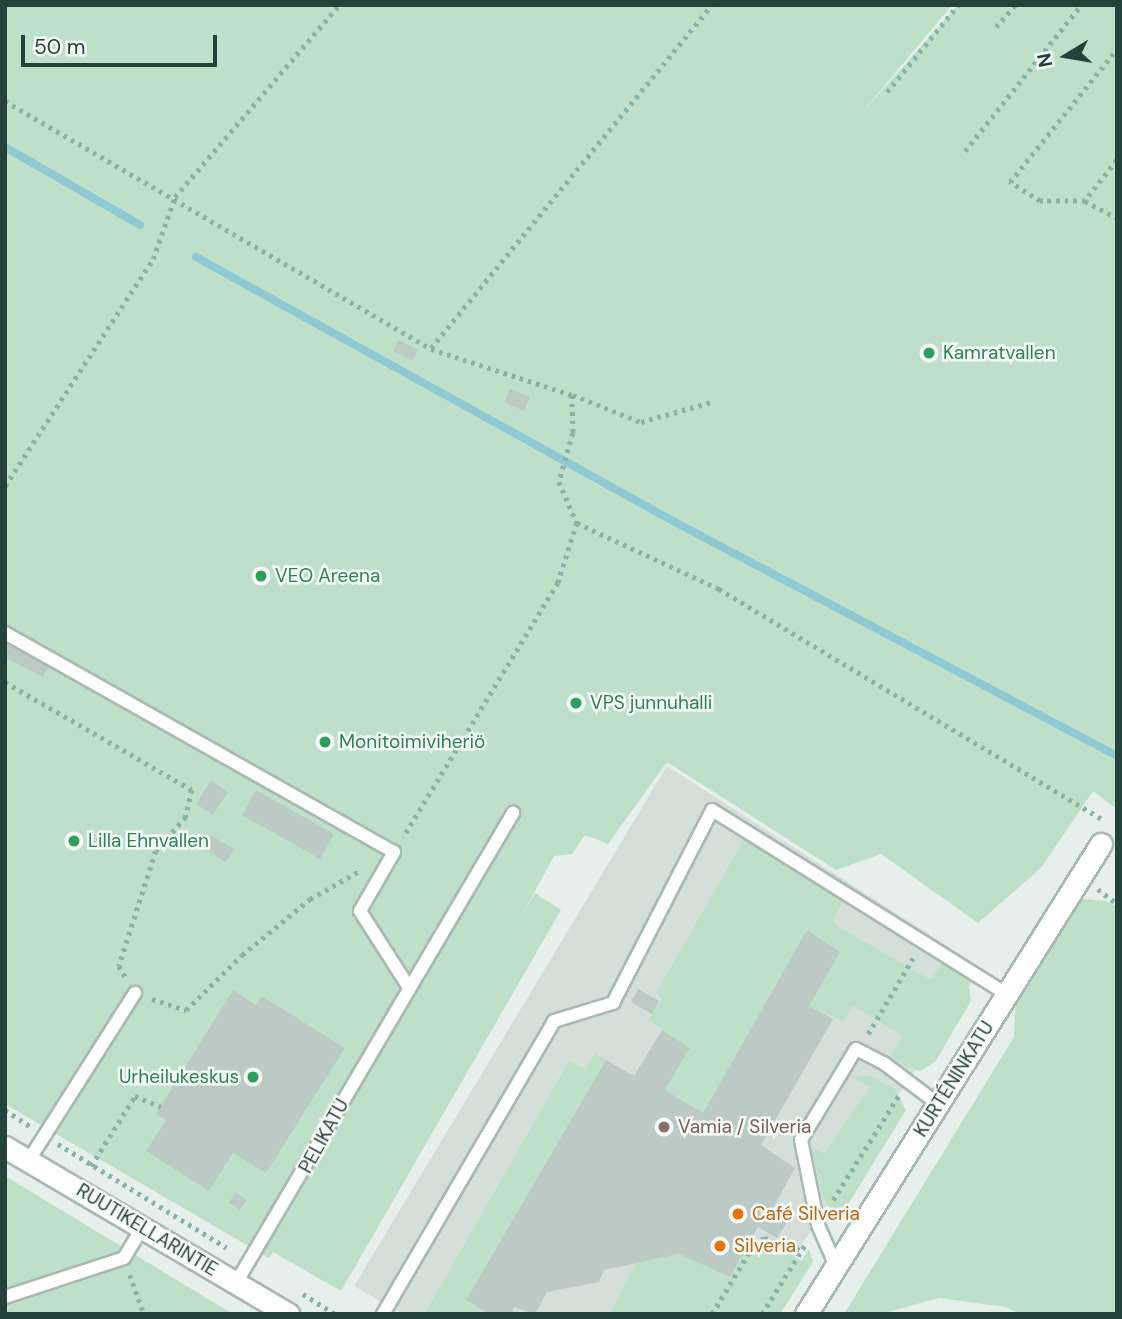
<!DOCTYPE html>
<meta charset="utf-8">
<style>
body{margin:0}
#map{position:relative;width:1122px;height:1319px;overflow:hidden;background:#e6efeb;font-family:"DM Sans",sans-serif}
div>[style]{position:absolute}
.built>*{inset:0;background:#d4dfda}
.green>*{inset:0;background:#bfe0c8}
.stream>*{height:8px;margin:-4px;padding:0 4px;transform-origin:4px;border-radius:4px;background:#8ec9d4}
.building>*{inset:0;background:#bbcac4}
.path>*{height:4.5px;margin-top:-2.25px;transform-origin:0;background:repeating-linear-gradient(90deg,#86b3a5 0 3.5px,transparent 0 8.5px)}
.roads{filter:drop-shadow(2px 0 #a8b8b2) drop-shadow(-2px 0 #a8b8b2) drop-shadow(0 2px #a8b8b2) drop-shadow(0 -2px #a8b8b2)}
.lane>*{height:12px;margin:-6px;padding:0 6px;transform-origin:6px;border-radius:6px;background:#fff}
.street>*{height:21px;margin:-10.5px;padding:0 10.5px;transform-origin:10.5px;border-radius:10.5px;background:#fff}
.secondary>*{height:21px;margin:-10.5px;padding:0 10.5px;transform-origin:10.5px;border-radius:10.5px;background:#fff}
.dots>*{width:19px;height:19px;translate:-50% -50%;box-sizing:border-box;border:4px solid #f7fbf9;border-radius:50%}
span{translate:-50% -50%;white-space:nowrap;text-align:center;line-height:1.15;-webkit-text-stroke:5px #f7fbf9;paint-order:stroke}
.leisure-label{font-size:19px;color:#27864d}
.left{translate:0 -50%;text-align:left}
.right{translate:-100% -50%;text-align:right}
.street-label{font-size:19px;color:#24423a}
.education-label{font-size:19px;color:#785e54}
.food-label{font-size:19px;color:#c56008}
.frame{position:absolute;inset:0;border:7px solid #24423a;pointer-events:none}
.north{position:absolute;left:1031px;top:21px;width:70px;height:70px;-webkit-text-stroke:5px #f7fbf9;paint-order:stroke;rotate:259deg;font-size:19px;font-weight:700;line-height:28px;text-align:center;color:#24423a}
.north::after{content:'';display:block;margin:auto;width:24px;height:32px;background:#24423a;clip-path:polygon(50% 0,100% 100%,50% 72%,0 100%)}
.scale{position:absolute;left:21px;top:35px;width:196px;height:32px;box-sizing:border-box;border:4px solid #24423a;border-top:0;padding-left:9px;font-size:21px;line-height:24px;white-space:nowrap;color:#24423a;-webkit-text-stroke:5px #f7fbf9;paint-order:stroke}
</style>
<div id="map">
<div class="built">
<div style="clip-path:polygon(667px 766px,981px 968px,757px 1314px,403px 1314px,354px 1286px)"></div>
</div>
<div class="green">
<div style="clip-path:polygon(5px 5px,952px 5px,861px 114px,958px 5px,1117px 5px,1117px 809px,1093px 791px,1041px 868px,978px 923px,881px 854px,836px 870px,667px 762px,608px 844px,585px 835px,572px 854px,554px 856px,520px 919px,535px 893px,561px 910px,341px 1291px,273px 1252px,269px 1258px,5px 1104px)"></div>
<div style="clip-path:polygon(745px 838px,844px 900px,832px 921px,839px 927px,931px 980px,942px 962px,968px 980px,971px 1001px,935px 1062px,920px 1071px,907px 1068px,891px 1055px,903px 1036px,853px 1006px,843px 1021px,809px 1006px,839px 953px,807px 931px,703px 1113px,665px 1090px,690px 1048px,648px 1020px,662px 999px,656px 993px)"></div>
<div style="clip-path:polygon(1082px 899px,1107px 901px,1117px 907px,1117px 1314px,1020px 1314px,1006px 1307px,939px 1298px,880px 1314px,844px 1314px,1014px 1037px,1016px 997px)"></div>
<div style="clip-path:polygon(595px 1054px,606px 1060px,466px 1300px,489px 1314px,418px 1314px,426px 1311px,569px 1061px,585px 1069px)"></div>
<div style="clip-path:polygon(868px 1075px,894px 1088px,906px 1110px,844px 1211px,834px 1215px,823px 1198px,811px 1146px,824px 1154px,870px 1087px,853px 1077px)"></div>
<div style="clip-path:polygon(5px 1176px,233px 1314px,5px 1314px)"></div>
<div style="clip-path:polygon(776px 1245px,801px 1261px,809px 1249px,813px 1262px,780px 1314px,610px 1314px,636px 1263px,679px 1254px,730px 1277px,748px 1246px)"></div>
</div>
<div class="stream">
<div style="left:5px;top:147px;width:156px;rotate:30deg"></div>
<div style="left:196px;top:257px;width:545px;rotate:28.96deg"></div>
<div style="left:673px;top:521px;width:502px;rotate:27.89deg"></div>
</div>
<div class="building">
<div style="clip-path:polygon(398px 340px,418px 350px,413px 361px,393px 351px)"></div>
<div style="clip-path:polygon(510px 389px,530px 397px,524px 411px,504px 402px)"></div>
<div style="clip-path:polygon(8px 644px,49px 666px,43px 677px,5px 657px)"></div>
<div style="clip-path:polygon(211px 780px,228px 792px,213px 815px,196px 804px)"></div>
<div style="clip-path:polygon(256px 790px,334px 834px,320px 859px,242px 815px)"></div>
<div style="clip-path:polygon(212px 836px,234px 849px,226px 862px,204px 849px)"></div>
<div style="clip-path:polygon(807px 930px,840px 952px,809px 1006px,833px 1019px,761px 1145px,795px 1168px,773px 1208px,789px 1219px,777px 1238px,758px 1227px,730px 1277px,679px 1254px,604px 1270px,599px 1282px,547px 1292px,535px 1314px,514px 1307px,512px 1314px,489px 1314px,466px 1300px,606px 1060px,634px 1076px,662px 1030px,690px 1048px,665px 1090px,703px 1113px)"></div>
<div style="clip-path:polygon(638px 989px,659px 1001px,652px 1014px,631px 1002px)"></div>
<div style="clip-path:polygon(233px 990px,256px 1005px,262px 996px,345px 1048px,266px 1173px,233px 1153px,209px 1191px,146px 1151px,166px 1120px,156px 1114px)"></div>
<div style="clip-path:polygon(235px 1192px,247px 1200px,240px 1210px,229px 1203px)"></div>
</div>
<div class="path">
<div style="left:996px;top:27px;width:29px;rotate:-49deg"></div>
<div style="left:887px;top:92px;width:112px;rotate:-50.8deg"></div>
<div style="left:5px;top:101px;width:493px;rotate:30.2deg"></div>
<div style="left:431px;top:349px;width:148px;rotate:18.1deg"></div>
<div style="left:572px;top:395px;width:38px;rotate:88deg"></div>
<div style="left:573px;top:433px;width:51px;rotate:105.9deg"></div>
<div style="left:559px;top:482px;width:45px;rotate:66.3deg"></div>
<div style="left:577px;top:523px;width:63px;rotate:107.6deg"></div>
<div style="left:558px;top:583px;width:298px;rotate:121.3deg"></div>
<div style="left:965px;top:151px;width:186px;rotate:-51.5deg"></div>
<div style="left:1117px;top:160px;width:52px;rotate:128deg"></div>
<div style="left:1085px;top:201px;width:36px;rotate:28deg"></div>
<div style="left:1085px;top:201px;width:45px;rotate:180deg"></div>
<div style="left:1040px;top:201px;width:36px;rotate:-148deg"></div>
<div style="left:1010px;top:182px;width:171px;rotate:-51.2deg"></div>
<div style="left:431px;top:348px;width:443px;rotate:-50.7deg"></div>
<div style="left:573px;top:395px;width:73px;rotate:21.7deg"></div>
<div style="left:641px;top:422px;width:73px;rotate:-15.9deg"></div>
<div style="left:5px;top:486px;width:271px;rotate:-56.9deg"></div>
<div style="left:153px;top:259px;width:66px;rotate:-70.5deg"></div>
<div style="left:175px;top:197px;width:253px;rotate:-49.5deg"></div>
<div style="left:577px;top:523px;width:157px;rotate:24.9deg"></div>
<div style="left:719px;top:589px;width:448px;rotate:31deg"></div>
<div style="left:5px;top:682px;width:216px;rotate:30deg"></div>
<div style="left:192px;top:790px;width:28px;rotate:103deg"></div>
<div style="left:186px;top:817px;width:45px;rotate:131.4deg"></div>
<div style="left:156px;top:851px;width:121px;rotate:107.8deg"></div>
<div style="left:119px;top:966px;width:16px;rotate:60deg"></div>
<div style="left:1098px;top:889px;width:24px;rotate:38deg"></div>
<div style="left:152px;top:999px;width:36px;rotate:18deg"></div>
<div style="left:186px;top:1010px;width:78px;rotate:-44.5deg"></div>
<div style="left:242px;top:955px;width:88px;rotate:-39.5deg"></div>
<div style="left:310px;top:899px;width:59px;rotate:-29.6deg"></div>
<div style="left:868px;top:1034px;width:88px;rotate:-59.4deg"></div>
<div style="left:5px;top:1110px;width:30px;rotate:33deg"></div>
<div style="left:58px;top:1144px;width:198px;rotate:31.6deg"></div>
<div style="left:91px;top:1166px;width:83px;rotate:-57.8deg"></div>
<div style="left:135px;top:1096px;width:28px;rotate:23deg"></div>
<div style="left:833px;top:1200px;width:124px;rotate:-57.8deg"></div>
<div style="left:130px;top:1275px;width:41px;rotate:70.3deg"></div>
<div style="left:303px;top:1294px;width:38px;rotate:32deg"></div>
<div style="left:712px;top:1314px;width:82px;rotate:-59deg"></div>
<div style="left:754px;top:1244px;width:12px;rotate:-31deg"></div>
<div style="left:764px;top:1238px;width:40px;rotate:18deg"></div>
<div style="left:762px;top:1314px;width:84px;rotate:-58.2deg"></div>
</div>
<div class="roads">
<div class="lane">
<div style="left:5px;top:633px;width:446px;rotate:29.4deg"></div>
<div style="left:394px;top:852px;width:68px;rotate:120deg"></div>
<div style="left:360px;top:911px;width:89px;rotate:57.4deg"></div>
<div style="left:29px;top:1160px;width:198px;rotate:-57.6deg"></div>
<div style="left:836px;top:1266px;width:45px;rotate:-113.7deg"></div>
<div style="left:818px;top:1225px;width:87px;rotate:-101.3deg"></div>
<div style="left:801px;top:1140px;width:106px;rotate:-58.9deg"></div>
<div style="left:856px;top:1049px;width:33px;rotate:27deg"></div>
<div style="left:885px;top:1064px;width:66px;rotate:37deg"></div>
<div style="left:236px;top:1283px;width:546px;rotate:-59.49deg"></div>
<div style="left:5px;top:1297px;width:125px;rotate:-18.1deg"></div>
<div style="left:124px;top:1258px;width:37px;rotate:-59deg"></div>
<div style="left:383px;top:1314px;width:339px;rotate:-59.7deg"></div>
<div style="left:554px;top:1021px;width:62px;rotate:-17deg"></div>
<div style="left:613px;top:1003px;width:217px;rotate:-62.8deg"></div>
<div style="left:712px;top:810px;width:348px;rotate:32deg"></div>
</div>
<div class="street">
<div style="left:806px;top:1314px;width:555px;rotate:-57.89deg"></div>
</div>
<div class="secondary">
<div style="left:5px;top:1147px;width:329px;rotate:30.5deg"></div>
</div>
</div>
<div class="dots">
<div style="left:929px;top:353px;background:#2e9e5b"></div>
<div style="left:261px;top:576px;background:#2e9e5b"></div>
<div style="left:576px;top:703px;background:#2e9e5b"></div>
<div style="left:325px;top:742px;background:#2e9e5b"></div>
<div style="left:74px;top:841px;background:#2e9e5b"></div>
<div style="left:253px;top:1077px;background:#2e9e5b"></div>
<div style="left:664px;top:1127px;background:#8d6e63"></div>
<div style="left:738px;top:1214px;background:#e8710a"></div>
<div style="left:720px;top:1246px;background:#e8710a"></div>
</div>
<div class="leisure-label">
<span class="left" style="left:943px;top:353px">Kamratvallen</span>
<span class="left" style="left:275px;top:576px">VEO Areena</span>
<span class="left" style="left:590px;top:703px">VPS junnuhalli</span>
<span class="left" style="left:339px;top:742px">Monitoimiviheriö</span>
<span class="left" style="left:88px;top:841px">Lilla Ehnvallen</span>
<span class="right" style="left:239px;top:1077px">Urheilukeskus</span>
</div>
<div class="street-label">
<span style="left:954px;top:1079px;rotate:-58deg">KURTÉNINKATU</span>
<span style="left:324px;top:1136px;rotate:-61deg">PELIKATU</span>
<span style="left:147px;top:1230px;rotate:31deg">RUUTIKELLARINTIE</span>
</div>
<div class="education-label">
<span class="left" style="left:678px;top:1127px">Vamia / Silveria</span>
</div>
<div class="food-label">
<span class="left" style="left:752px;top:1214px">Café Silveria</span>
<span class="left" style="left:734px;top:1246px">Silveria</span>
</div>
<div class="frame"></div>
<div class="north">N</div>
<div class="scale">50 m</div>
</div>
